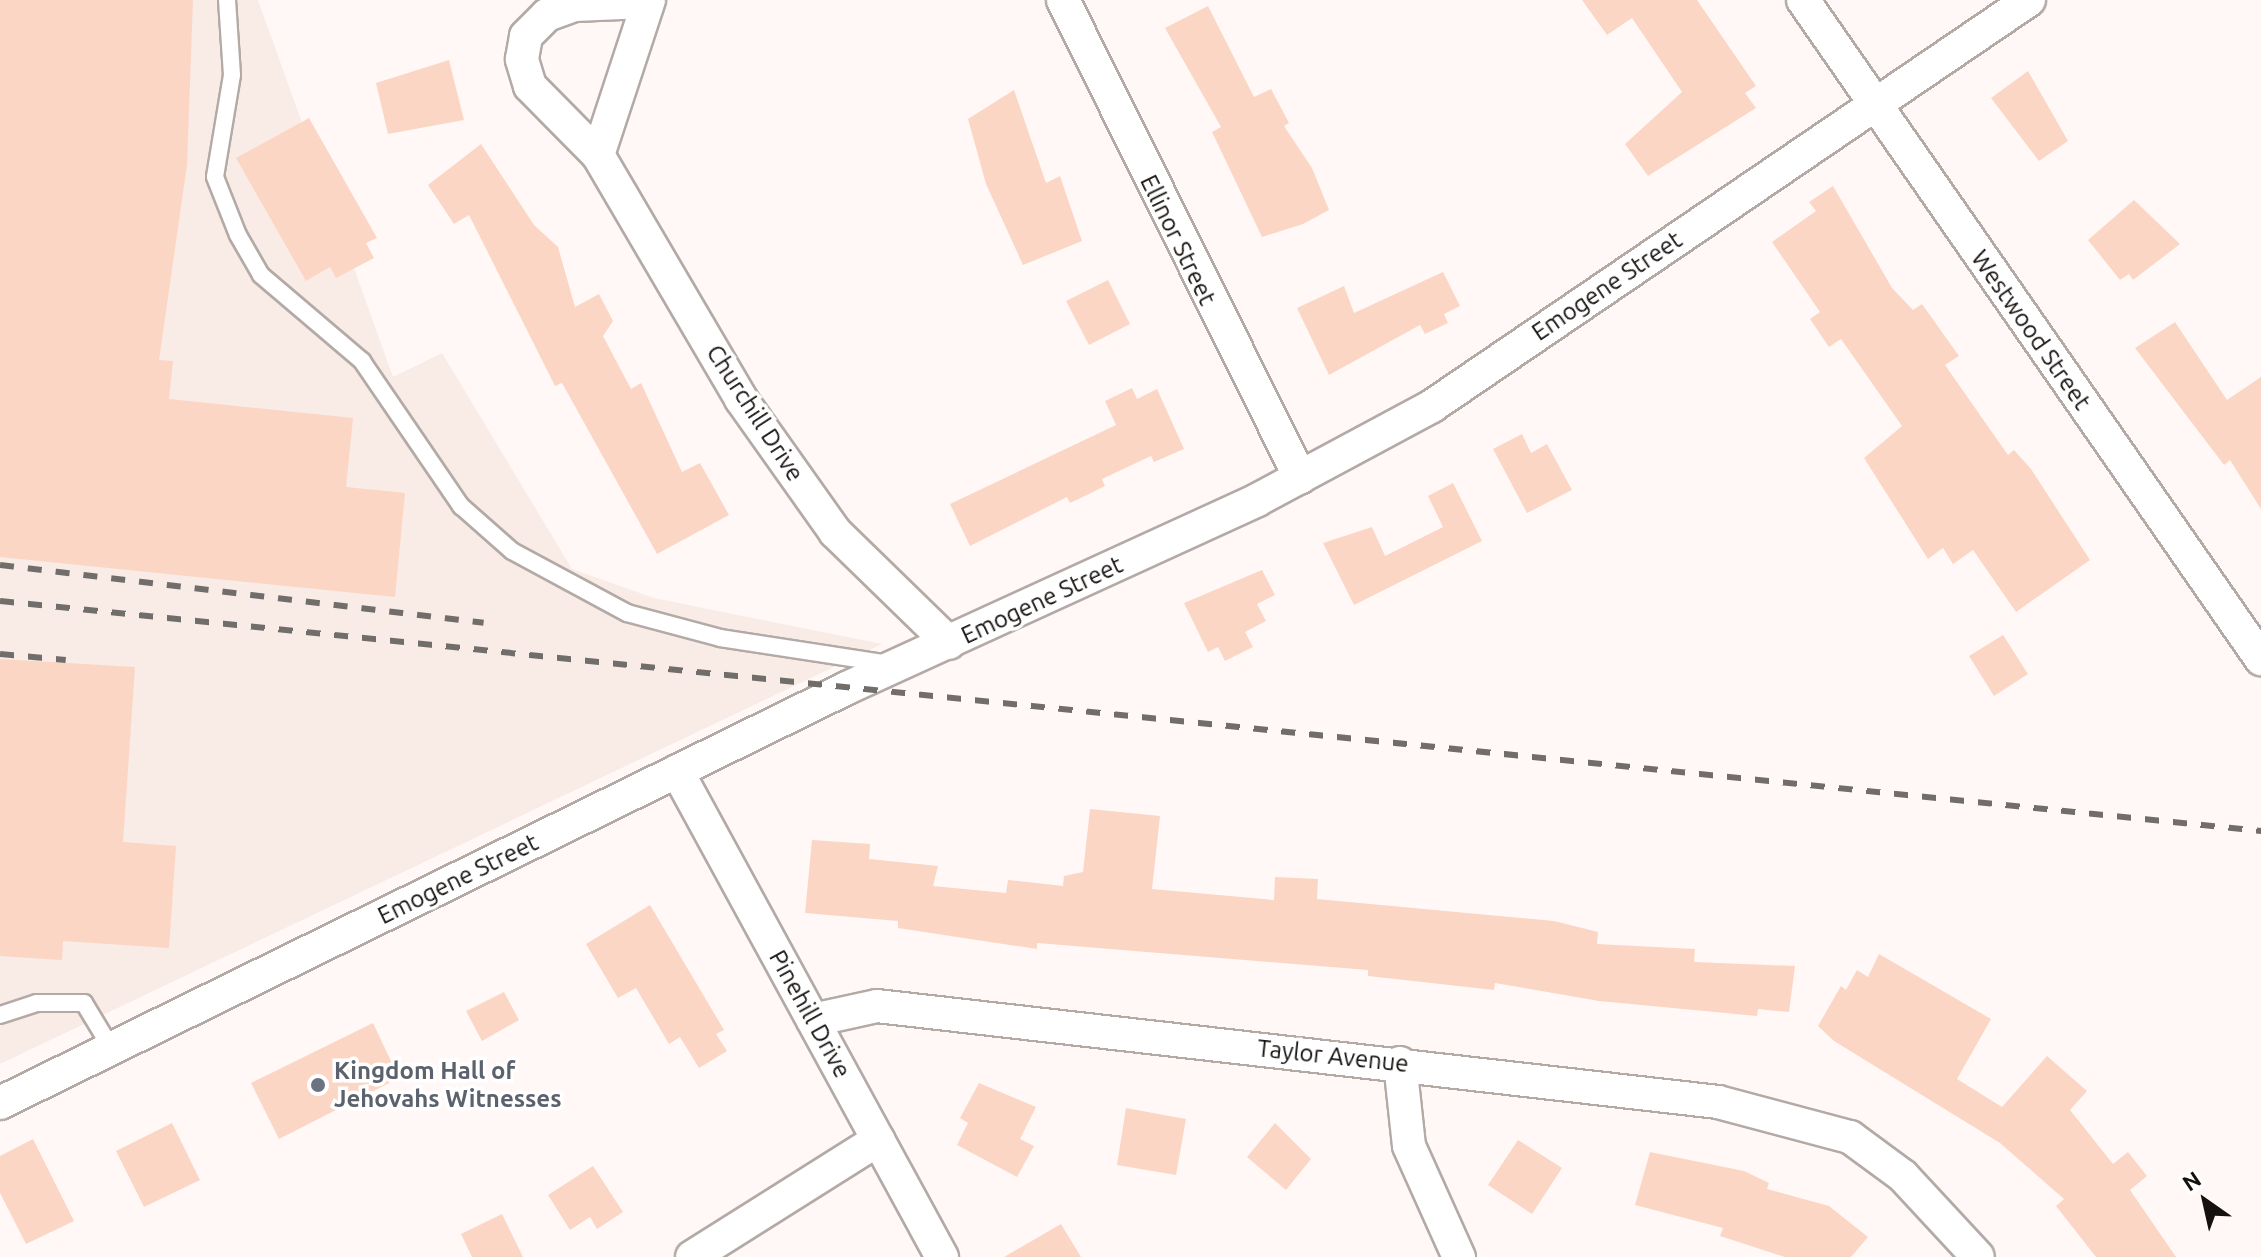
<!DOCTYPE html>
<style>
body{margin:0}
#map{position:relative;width:2261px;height:1257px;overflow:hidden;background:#fff8f6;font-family:Ubuntu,sans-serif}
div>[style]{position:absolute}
.built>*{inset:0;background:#f9ebe5}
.building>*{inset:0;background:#fcd6c5}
.roads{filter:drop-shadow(2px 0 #b3aaa6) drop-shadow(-2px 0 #b3aaa6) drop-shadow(0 2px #b3aaa6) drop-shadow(0 -2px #b3aaa6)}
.lane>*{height:16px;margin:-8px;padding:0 8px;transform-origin:8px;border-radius:8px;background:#fff}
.street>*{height:32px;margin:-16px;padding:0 16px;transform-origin:16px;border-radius:16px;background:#fff}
.rail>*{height:6px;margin-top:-3px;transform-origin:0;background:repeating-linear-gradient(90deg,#716d6b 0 14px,transparent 0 28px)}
.dots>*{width:22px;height:22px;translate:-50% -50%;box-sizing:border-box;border:4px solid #fff;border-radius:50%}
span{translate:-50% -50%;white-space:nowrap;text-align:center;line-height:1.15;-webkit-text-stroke:7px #fff;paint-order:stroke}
.street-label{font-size:24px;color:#14110f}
.worship-label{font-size:24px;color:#5b616d;font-weight:700}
.left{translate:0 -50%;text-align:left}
.north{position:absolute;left:2165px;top:1161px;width:80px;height:80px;-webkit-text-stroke:6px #fff;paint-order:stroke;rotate:326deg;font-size:22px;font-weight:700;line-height:32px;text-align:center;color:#14110f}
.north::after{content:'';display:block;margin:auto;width:28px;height:36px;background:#14110f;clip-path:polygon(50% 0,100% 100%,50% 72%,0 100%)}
</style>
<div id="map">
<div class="built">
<div style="clip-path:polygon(0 0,258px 0,393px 377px,442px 353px,572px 569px,654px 598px,882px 644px,0 1064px)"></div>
</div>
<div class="building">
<div style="clip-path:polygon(0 0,193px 0,187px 165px,159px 360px,173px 361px,169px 399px,353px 418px,346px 487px,405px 493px,395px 597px,0 557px)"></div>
<div style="clip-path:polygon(1582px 0,1697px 0,1756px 86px,1745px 93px,1756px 108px,1648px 176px,1625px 144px,1682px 92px,1632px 18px,1607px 35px)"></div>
<div style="clip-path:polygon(1208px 6px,1254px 97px,1271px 89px,1289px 123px,1284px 126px,1312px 168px,1329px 210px,1303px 224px,1262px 237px,1212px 132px,1221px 127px,1165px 28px)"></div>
<div style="clip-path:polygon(449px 60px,464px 120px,388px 134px,376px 83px)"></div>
<div style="clip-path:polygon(2028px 71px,2068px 141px,2039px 161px,1991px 98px)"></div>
<div style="clip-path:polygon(1014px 90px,1046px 183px,1060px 176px,1082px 241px,1023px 265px,986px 184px,968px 119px)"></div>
<div style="clip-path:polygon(309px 118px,377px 238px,366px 243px,374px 258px,336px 278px,330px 267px,306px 281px,236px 158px)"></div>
<div style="clip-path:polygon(481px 144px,534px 225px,558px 247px,575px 307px,599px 294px,613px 321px,603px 336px,631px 389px,641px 383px,682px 472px,700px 463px,729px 515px,657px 554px,562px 383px,555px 386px,469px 215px,454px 224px,428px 185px)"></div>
<div style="clip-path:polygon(1833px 186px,1892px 288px,1913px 310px,1922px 304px,1959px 356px,1945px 365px,2008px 455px,2014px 450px,2031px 469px,2090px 560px,2016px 612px,1973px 550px,1953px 564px,1943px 548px,1928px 559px,1864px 458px,1902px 426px,1841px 339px,1829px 347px,1810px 319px,1820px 312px,1772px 242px,1816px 211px,1809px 202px)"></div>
<div style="clip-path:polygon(2134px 200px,2180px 244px,2133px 280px,2129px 274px,2120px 280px,2088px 240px)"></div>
<div style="clip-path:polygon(1443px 272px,1460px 306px,1444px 314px,1448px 323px,1425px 334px,1420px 325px,1329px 375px,1297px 308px,1344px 286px,1354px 313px)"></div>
<div style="clip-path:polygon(1108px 280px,1130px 324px,1089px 345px,1066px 301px)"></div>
<div style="clip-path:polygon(2175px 322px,2227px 400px,2261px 377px,2261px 509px,2230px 460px,2224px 465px,2135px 348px)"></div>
<div style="clip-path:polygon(1132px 388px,1137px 399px,1157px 389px,1184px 449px,1154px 462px,1151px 456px,1102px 479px,1105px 486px,1089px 494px,1070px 503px,1067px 497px,970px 546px,950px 504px,1116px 425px,1105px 401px)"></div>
<div style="clip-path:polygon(1522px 434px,1531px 453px,1547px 444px,1572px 490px,1527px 513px,1493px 449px)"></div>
<div style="clip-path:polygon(1453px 483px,1482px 541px,1354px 605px,1323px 543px,1372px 527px,1385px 556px,1443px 527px,1428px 496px)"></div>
<div style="clip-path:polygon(1262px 570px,1275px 595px,1257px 604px,1266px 621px,1245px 632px,1253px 647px,1225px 661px,1218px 647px,1208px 652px,1184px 603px)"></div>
<div style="clip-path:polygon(2003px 635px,2028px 674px,1994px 696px,1969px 656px)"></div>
<div style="clip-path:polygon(0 659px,135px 667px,123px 842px,176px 846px,169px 948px,63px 941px,62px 960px,0 956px)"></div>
<div style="clip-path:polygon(1090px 809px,1160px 816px,1152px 889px,1274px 900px,1275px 877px,1318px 879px,1317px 899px,1554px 921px,1598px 932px,1597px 944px,1695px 949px,1694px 962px,1795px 966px,1789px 1012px,1758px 1009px,1757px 1016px,1599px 1001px,1495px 983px,1494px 990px,1368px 976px,1368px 970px,1037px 943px,1037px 949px,898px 928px,898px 921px,805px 913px,812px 840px,870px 844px,869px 859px,938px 866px,933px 886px,1006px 893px,1008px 880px,1063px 886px,1064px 876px,1083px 872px)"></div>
<div style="clip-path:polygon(650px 905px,724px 1030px,716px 1034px,727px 1051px,699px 1068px,680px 1037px,669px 1044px,636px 988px,618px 998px,586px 944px)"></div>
<div style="clip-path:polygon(1879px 954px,1991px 1019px,1957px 1079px,2002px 1107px,2047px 1056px,2087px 1091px,2070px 1110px,2113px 1164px,2128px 1152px,2147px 1176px,2130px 1190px,2176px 1257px,2096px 1257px,2056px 1206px,2064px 1199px,2000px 1143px,1834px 1041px,1818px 1026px,1841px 986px,1846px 990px,1857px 970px,1868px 977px)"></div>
<div style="clip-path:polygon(504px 992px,519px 1020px,482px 1041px,466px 1011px)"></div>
<div style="clip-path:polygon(373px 1023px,399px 1078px,279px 1139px,251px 1083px)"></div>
<div style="clip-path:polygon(979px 1083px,1036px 1107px,1020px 1139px,1034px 1146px,1017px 1177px,957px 1145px,968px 1123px,960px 1118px)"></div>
<div style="clip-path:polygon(1126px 1108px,1186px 1119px,1176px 1175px,1117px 1165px)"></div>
<div style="clip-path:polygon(172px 1123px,200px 1180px,144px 1207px,116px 1151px)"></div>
<div style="clip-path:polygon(1275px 1123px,1311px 1159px,1286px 1190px,1247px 1157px)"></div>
<div style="clip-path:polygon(33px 1139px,74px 1221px,26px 1244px,0 1193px,0 1156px)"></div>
<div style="clip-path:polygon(1518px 1140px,1562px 1168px,1532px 1214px,1488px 1185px)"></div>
<div style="clip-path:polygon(1650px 1152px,1744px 1171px,1769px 1183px,1767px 1189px,1829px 1206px,1868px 1237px,1851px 1257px,1785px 1257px,1720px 1236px,1723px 1228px,1635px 1205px)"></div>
<div style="clip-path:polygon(593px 1166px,623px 1212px,597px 1229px,590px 1217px,570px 1230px,548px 1195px)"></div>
<div style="clip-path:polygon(502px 1214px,523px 1257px,472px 1257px,461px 1234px)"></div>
<div style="clip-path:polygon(1061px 1224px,1081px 1257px,1004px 1257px)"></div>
</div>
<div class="roads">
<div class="lane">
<div style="left:227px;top:0;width:75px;rotate:86.2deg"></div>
<div style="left:232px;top:75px;width:103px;rotate:99.5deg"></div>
<div style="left:215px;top:177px;width:62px;rotate:68.4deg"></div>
<div style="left:238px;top:235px;width:46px;rotate:60.1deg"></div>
<div style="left:261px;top:275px;width:133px;rotate:40.4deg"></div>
<div style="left:362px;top:361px;width:176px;rotate:55.7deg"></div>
<div style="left:461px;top:506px;width:68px;rotate:41.4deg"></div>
<div style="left:512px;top:551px;width:131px;rotate:28.3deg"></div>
<div style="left:627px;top:613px;width:96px;rotate:15deg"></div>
<div style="left:720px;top:638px;width:171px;rotate:8.7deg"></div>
<div style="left:0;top:1015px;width:39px;rotate:-18deg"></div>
<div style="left:37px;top:1003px;width:47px"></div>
<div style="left:84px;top:1003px;width:56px;rotate:58.9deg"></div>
</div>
<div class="street">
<div style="left:649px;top:0;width:163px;rotate:108.2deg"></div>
<div style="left:598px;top:155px;width:283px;rotate:59.6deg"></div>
<div style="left:741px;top:399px;width:163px;rotate:54.7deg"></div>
<div style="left:835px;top:532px;width:159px;rotate:44.2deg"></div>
<div style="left:1063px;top:0;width:533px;rotate:63.58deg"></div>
<div style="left:1803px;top:0;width:803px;rotate:55.2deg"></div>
<div style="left:598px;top:155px;width:97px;rotate:-134.6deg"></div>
<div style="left:530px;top:86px;width:28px;rotate:-107deg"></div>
<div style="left:522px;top:59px;width:23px;rotate:-80deg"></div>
<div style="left:526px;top:36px;width:30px;rotate:-45deg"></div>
<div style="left:547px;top:15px;width:30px;rotate:-20deg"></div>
<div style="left:575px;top:5px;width:70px;rotate:-2.5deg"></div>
<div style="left:677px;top:771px;width:554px;rotate:61.4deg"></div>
<div style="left:813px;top:1020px;width:66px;rotate:-12.3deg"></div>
<div style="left:877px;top:1006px;width:846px;rotate:6.51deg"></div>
<div style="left:1718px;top:1102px;width:137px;rotate:14.9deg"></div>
<div style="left:1850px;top:1137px;width:66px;rotate:36.3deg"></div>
<div style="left:1903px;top:1176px;width:110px;rotate:47.2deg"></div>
<div style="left:1400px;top:1063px;width:83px;rotate:83.8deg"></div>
<div style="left:1409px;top:1146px;width:122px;rotate:65.8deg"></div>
<div style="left:0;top:1103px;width:943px;rotate:-26.1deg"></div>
<div style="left:847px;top:688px;width:451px;rotate:-24.6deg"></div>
<div style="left:1257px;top:500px;width:199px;rotate:-28.2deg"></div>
<div style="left:1432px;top:406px;width:722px;rotate:-34.22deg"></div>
<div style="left:692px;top:1257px;width:220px;rotate:-32.2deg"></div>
</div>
</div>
<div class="rail">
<div style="left:0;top:565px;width:487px;rotate:6.8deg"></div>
<div style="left:0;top:601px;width:2273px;rotate:5.81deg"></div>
<div style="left:0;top:654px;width:66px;rotate:5.2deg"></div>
</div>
<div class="dots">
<div style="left:318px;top:1085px;background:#6b7280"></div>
</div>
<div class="street-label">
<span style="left:1178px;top:240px;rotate:64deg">Ellinor Street</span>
<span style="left:1607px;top:286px;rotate:-34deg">Emogene Street</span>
<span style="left:2031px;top:330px;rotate:55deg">Westwood Street</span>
<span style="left:755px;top:413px;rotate:57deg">Churchill Drive</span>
<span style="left:1042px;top:600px;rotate:-25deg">Emogene Street</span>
<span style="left:458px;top:879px;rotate:-26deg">Emogene Street</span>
<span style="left:810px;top:1014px;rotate:61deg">Pinehill Drive</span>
<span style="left:1333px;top:1056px;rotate:6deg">Taylor Avenue</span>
</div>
<div class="worship-label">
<span class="left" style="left:334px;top:1085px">Kingdom Hall of<br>Jehovahs Witnesses</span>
</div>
<div class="north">N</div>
</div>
